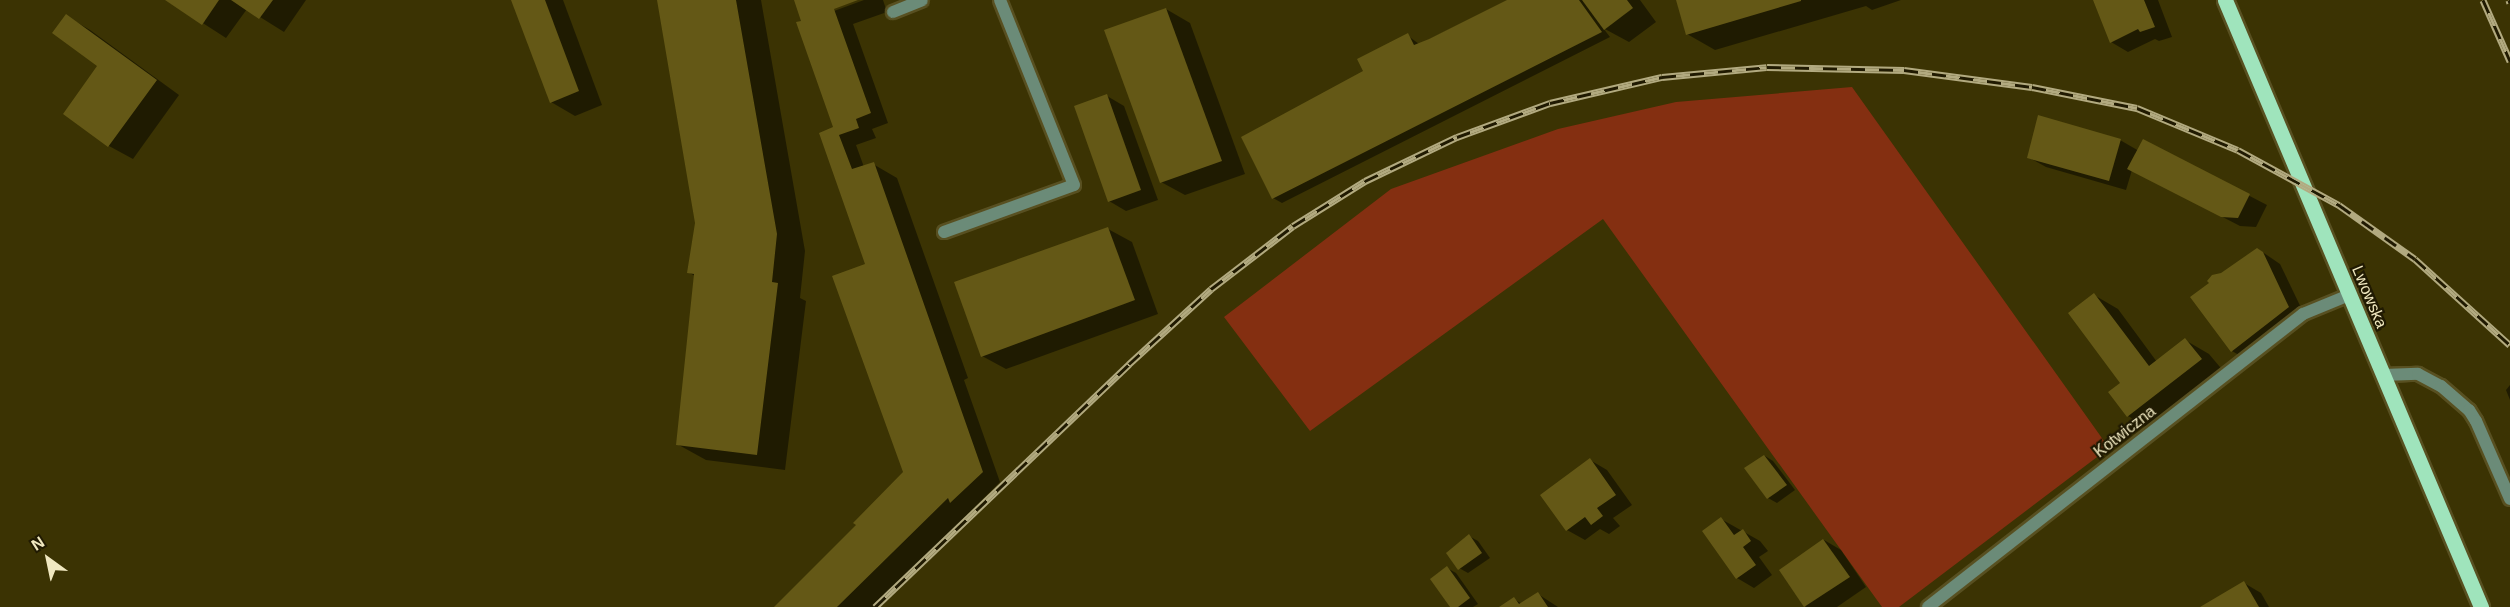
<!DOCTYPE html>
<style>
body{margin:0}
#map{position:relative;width:2510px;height:607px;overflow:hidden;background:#3b3303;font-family:Arial,sans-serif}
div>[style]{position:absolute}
.green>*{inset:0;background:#842f11}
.shadow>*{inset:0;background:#0007}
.building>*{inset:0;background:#645816}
.roads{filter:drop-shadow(2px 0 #585021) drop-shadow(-2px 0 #585021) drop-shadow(0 2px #585021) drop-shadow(0 -2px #585021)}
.lane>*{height:12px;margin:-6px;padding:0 6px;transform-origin:6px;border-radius:6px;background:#6b8b78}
.street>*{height:12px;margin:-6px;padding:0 6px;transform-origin:6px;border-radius:6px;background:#6b8b78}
.primary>*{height:15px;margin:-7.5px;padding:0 7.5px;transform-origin:7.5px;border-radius:7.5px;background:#9fe4bc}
.rail>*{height:7px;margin-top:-3.5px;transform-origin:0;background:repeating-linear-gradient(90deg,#201a02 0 14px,#b2aa80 0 28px);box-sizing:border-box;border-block:2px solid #b2aa80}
span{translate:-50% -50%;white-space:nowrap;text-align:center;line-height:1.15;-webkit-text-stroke:4.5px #201a02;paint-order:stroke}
.street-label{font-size:16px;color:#f0e8c0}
.north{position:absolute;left:18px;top:529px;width:60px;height:60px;-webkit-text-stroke:4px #201a02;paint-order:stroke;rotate:327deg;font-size:16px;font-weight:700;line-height:24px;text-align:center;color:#f0e8c0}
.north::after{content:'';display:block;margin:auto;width:21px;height:27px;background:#f0e8c0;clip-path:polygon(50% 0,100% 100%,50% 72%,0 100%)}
</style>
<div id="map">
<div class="green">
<div style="clip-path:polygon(1852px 87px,2109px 448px,1899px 607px,1882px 607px,1603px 219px,1310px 431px,1224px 317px,1391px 189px,1558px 129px,1676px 102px)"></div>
</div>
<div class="shadow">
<div style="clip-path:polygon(167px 0,306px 0,284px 32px,247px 9px,226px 38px)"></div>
<div style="clip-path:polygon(513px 0,563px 0,602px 105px,575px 116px,551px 102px)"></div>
<div style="clip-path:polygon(658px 0,761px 0,805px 251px,800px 298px,806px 301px,785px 470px,706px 460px,677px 444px,695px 276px,688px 272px,696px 223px)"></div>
<div style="clip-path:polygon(795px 0,855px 0,832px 8px,834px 11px,864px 0,883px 0,887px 12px,853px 24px,888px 123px,872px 129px,876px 138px,856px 145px,864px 167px,873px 164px,897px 178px,968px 378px,964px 380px,1000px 482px,875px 607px,776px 607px,858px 525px,905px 473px,867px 265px,835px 128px,805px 21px)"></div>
<div style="clip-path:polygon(1510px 0,1640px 0,1656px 22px,1629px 42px,1603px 28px,1610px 37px,1282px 203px,1273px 198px,1365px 71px,1407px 35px,1419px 44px)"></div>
<div style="clip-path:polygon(1678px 0,1901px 0,1872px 10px,1866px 6px,1715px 50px,1687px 34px)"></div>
<div style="clip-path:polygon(2094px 0,2158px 0,2172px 37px,2159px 41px,2155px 39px,2128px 52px,2111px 42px)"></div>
<div style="clip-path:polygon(1166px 9px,1190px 23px,1245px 174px,1185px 195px,1161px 182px)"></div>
<div style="clip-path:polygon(66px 16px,90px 30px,179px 95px,133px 159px,109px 146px,99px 65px)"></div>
<div style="clip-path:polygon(1107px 96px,1124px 106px,1158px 200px,1126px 211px,1109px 201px)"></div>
<div style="clip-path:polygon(2120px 140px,2139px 151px,2144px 141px,2267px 205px,2256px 227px,2240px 226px,2132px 170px,2126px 190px,2046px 167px,2028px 157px)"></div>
<div style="clip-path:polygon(1108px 229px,1132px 242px,1158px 314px,1006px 369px,982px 356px)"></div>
<div style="clip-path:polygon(2258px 249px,2280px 264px,2306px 318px,2249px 361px,2232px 351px,2211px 283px)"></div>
<div style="clip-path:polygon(2094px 295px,2118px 309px,2157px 362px,2185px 340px,2209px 354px,2225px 373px,2152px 430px,2128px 416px,2122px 383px)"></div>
<div style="clip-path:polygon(2510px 385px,2510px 400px,2506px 390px)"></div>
<div style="clip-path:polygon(1765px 456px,1773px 461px,1795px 490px,1777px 503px,1768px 498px)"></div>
<div style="clip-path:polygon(1590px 460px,1607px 470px,1632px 505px,1613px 518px,1620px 526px,1609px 534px,1600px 529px,1585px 540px,1567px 530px)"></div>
<div style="clip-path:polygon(1721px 519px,1760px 541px,1768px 551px,1759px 557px,1772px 575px,1754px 588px,1737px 578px)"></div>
<div style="clip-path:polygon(1469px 536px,1478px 541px,1490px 558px,1468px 573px,1459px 568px)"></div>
<div style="clip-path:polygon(1824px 540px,1841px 550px,1866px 587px,1837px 607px,1806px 607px,1781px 570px)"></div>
<div style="clip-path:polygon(1447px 568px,1456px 573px,1478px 604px,1473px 607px,1451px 607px)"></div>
<div style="clip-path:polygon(2244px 583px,2261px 593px,2269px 607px,2202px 607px)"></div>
<div style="clip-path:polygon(1538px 594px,1558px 607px,1502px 607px,1514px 599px,1522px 604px)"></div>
</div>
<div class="building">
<div style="clip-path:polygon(165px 0,219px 0,202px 25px)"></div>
<div style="clip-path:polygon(231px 0,273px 0,259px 19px)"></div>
<div style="clip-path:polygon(511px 0,545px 0,579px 91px,550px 103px)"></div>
<div style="clip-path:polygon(657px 0,736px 0,777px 234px,772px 282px,778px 283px,757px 455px,676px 445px,694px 274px,687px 273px,695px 223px)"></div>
<div style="clip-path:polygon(794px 0,858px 0,834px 9px,871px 113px,856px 119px,859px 128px,839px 135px,852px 169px,874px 162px,983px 472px,950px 503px,948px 498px,837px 607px,774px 607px,856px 525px,853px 523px,903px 472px,832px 276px,865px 264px,819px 133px,833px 127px,796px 22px,801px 21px)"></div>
<div style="clip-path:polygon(1507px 0,1579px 0,1602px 32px,1272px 199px,1241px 137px,1363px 71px,1357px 59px,1408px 33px,1414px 45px,1429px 39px)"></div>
<div style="clip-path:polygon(1582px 0,1627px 0,1633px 8px,1604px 30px)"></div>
<div style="clip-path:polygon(1676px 0,1801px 0,1801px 1px,1686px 35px)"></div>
<div style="clip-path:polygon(2093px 0,2144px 0,2155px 27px,2140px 32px,2138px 29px,2110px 43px)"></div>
<div style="clip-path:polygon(1166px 8px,1222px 161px,1160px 183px,1104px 30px)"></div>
<div style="clip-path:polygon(66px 14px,157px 80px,108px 147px,63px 114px,97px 66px,52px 33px)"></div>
<div style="clip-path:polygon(1107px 94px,1141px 190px,1108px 202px,1074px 106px)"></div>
<div style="clip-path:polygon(2038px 115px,2121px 139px,2109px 181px,2027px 158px)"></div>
<div style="clip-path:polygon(2143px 139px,2250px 194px,2238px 218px,2221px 217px,2127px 169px)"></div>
<div style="clip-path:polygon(1108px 227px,1135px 300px,981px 357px,954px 282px)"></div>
<div style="clip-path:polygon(2257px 248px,2263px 252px,2289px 307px,2231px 352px,2190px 297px,2209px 283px,2207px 281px,2212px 275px,2221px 273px)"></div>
<div style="clip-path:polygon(2094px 293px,2149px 366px,2185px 338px,2202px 359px,2127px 417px,2108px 392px,2120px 383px,2068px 313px)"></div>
<div style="clip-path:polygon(1764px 455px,1787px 485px,1767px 499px,1744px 468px)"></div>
<div style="clip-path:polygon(1590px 458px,1616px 495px,1597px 508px,1603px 516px,1591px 525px,1585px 517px,1566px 531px,1540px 495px)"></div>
<div style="clip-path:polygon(1721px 517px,1734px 535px,1743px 529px,1751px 541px,1743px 547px,1756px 565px,1736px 579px,1702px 531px)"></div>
<div style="clip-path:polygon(1469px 534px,1482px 553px,1458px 570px,1446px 553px)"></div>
<div style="clip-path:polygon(1823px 539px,1850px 577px,1804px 607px,1779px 570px)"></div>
<div style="clip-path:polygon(1447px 566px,1470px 598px,1458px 607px,1450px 607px,1430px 579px)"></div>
<div style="clip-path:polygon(2244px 581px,2259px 607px,2200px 607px)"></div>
<div style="clip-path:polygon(1538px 592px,1548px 607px,1499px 607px,1514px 597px,1519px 604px)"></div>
</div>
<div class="roads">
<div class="lane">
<div style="left:944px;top:232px;width:138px;rotate:-19.9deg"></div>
<div style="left:1074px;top:185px;width:199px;rotate:-111.8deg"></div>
<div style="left:2383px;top:375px;width:35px;rotate:-2deg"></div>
<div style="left:2418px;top:374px;width:26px;rotate:28deg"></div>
<div style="left:2441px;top:386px;width:37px;rotate:41deg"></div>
<div style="left:2469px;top:410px;width:13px;rotate:58deg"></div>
<div style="left:2476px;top:421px;width:85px;rotate:66.4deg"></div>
</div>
<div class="street">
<div style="left:893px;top:12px;width:31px;rotate:-22deg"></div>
<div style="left:1928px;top:607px;width:476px;rotate:-38deg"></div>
<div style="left:2303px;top:314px;width:50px;rotate:-22.4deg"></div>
</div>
<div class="primary">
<div style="left:2225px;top:0;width:659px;rotate:67.13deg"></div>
</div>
</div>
<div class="rail">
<div style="left:2483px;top:0;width:67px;rotate:66.1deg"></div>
<div style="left:2509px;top:0;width:3px;rotate:72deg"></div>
<div style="left:875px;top:607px;width:352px;rotate:-43.7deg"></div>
<div style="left:1129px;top:364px;width:111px;rotate:-42.4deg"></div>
<div style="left:1211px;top:289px;width:103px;rotate:-37.5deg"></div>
<div style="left:1293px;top:226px;width:85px;rotate:-32deg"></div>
<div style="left:1365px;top:181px;width:102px;rotate:-25.6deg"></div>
<div style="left:1457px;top:137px;width:99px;rotate:-20.1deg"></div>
<div style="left:1550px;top:103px;width:115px;rotate:-13.1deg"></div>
<div style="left:1662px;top:77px;width:105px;rotate:-5.4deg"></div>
<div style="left:1767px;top:67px;width:137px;rotate:1.3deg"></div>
<div style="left:1904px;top:70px;width:129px;rotate:7.6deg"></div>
<div style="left:2032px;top:87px;width:107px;rotate:11.3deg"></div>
<div style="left:2137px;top:108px;width:109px;rotate:22.6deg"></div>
<div style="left:2238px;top:150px;width:115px;rotate:28.6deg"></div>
<div style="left:2339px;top:205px;width:93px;rotate:35.4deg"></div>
<div style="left:2415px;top:259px;width:128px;rotate:42.2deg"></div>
</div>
<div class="street-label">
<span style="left:2369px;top:297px;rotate:67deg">Lwowska</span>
<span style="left:2125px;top:432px;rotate:-38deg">Kotwiczna</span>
</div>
<div class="north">N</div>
</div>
